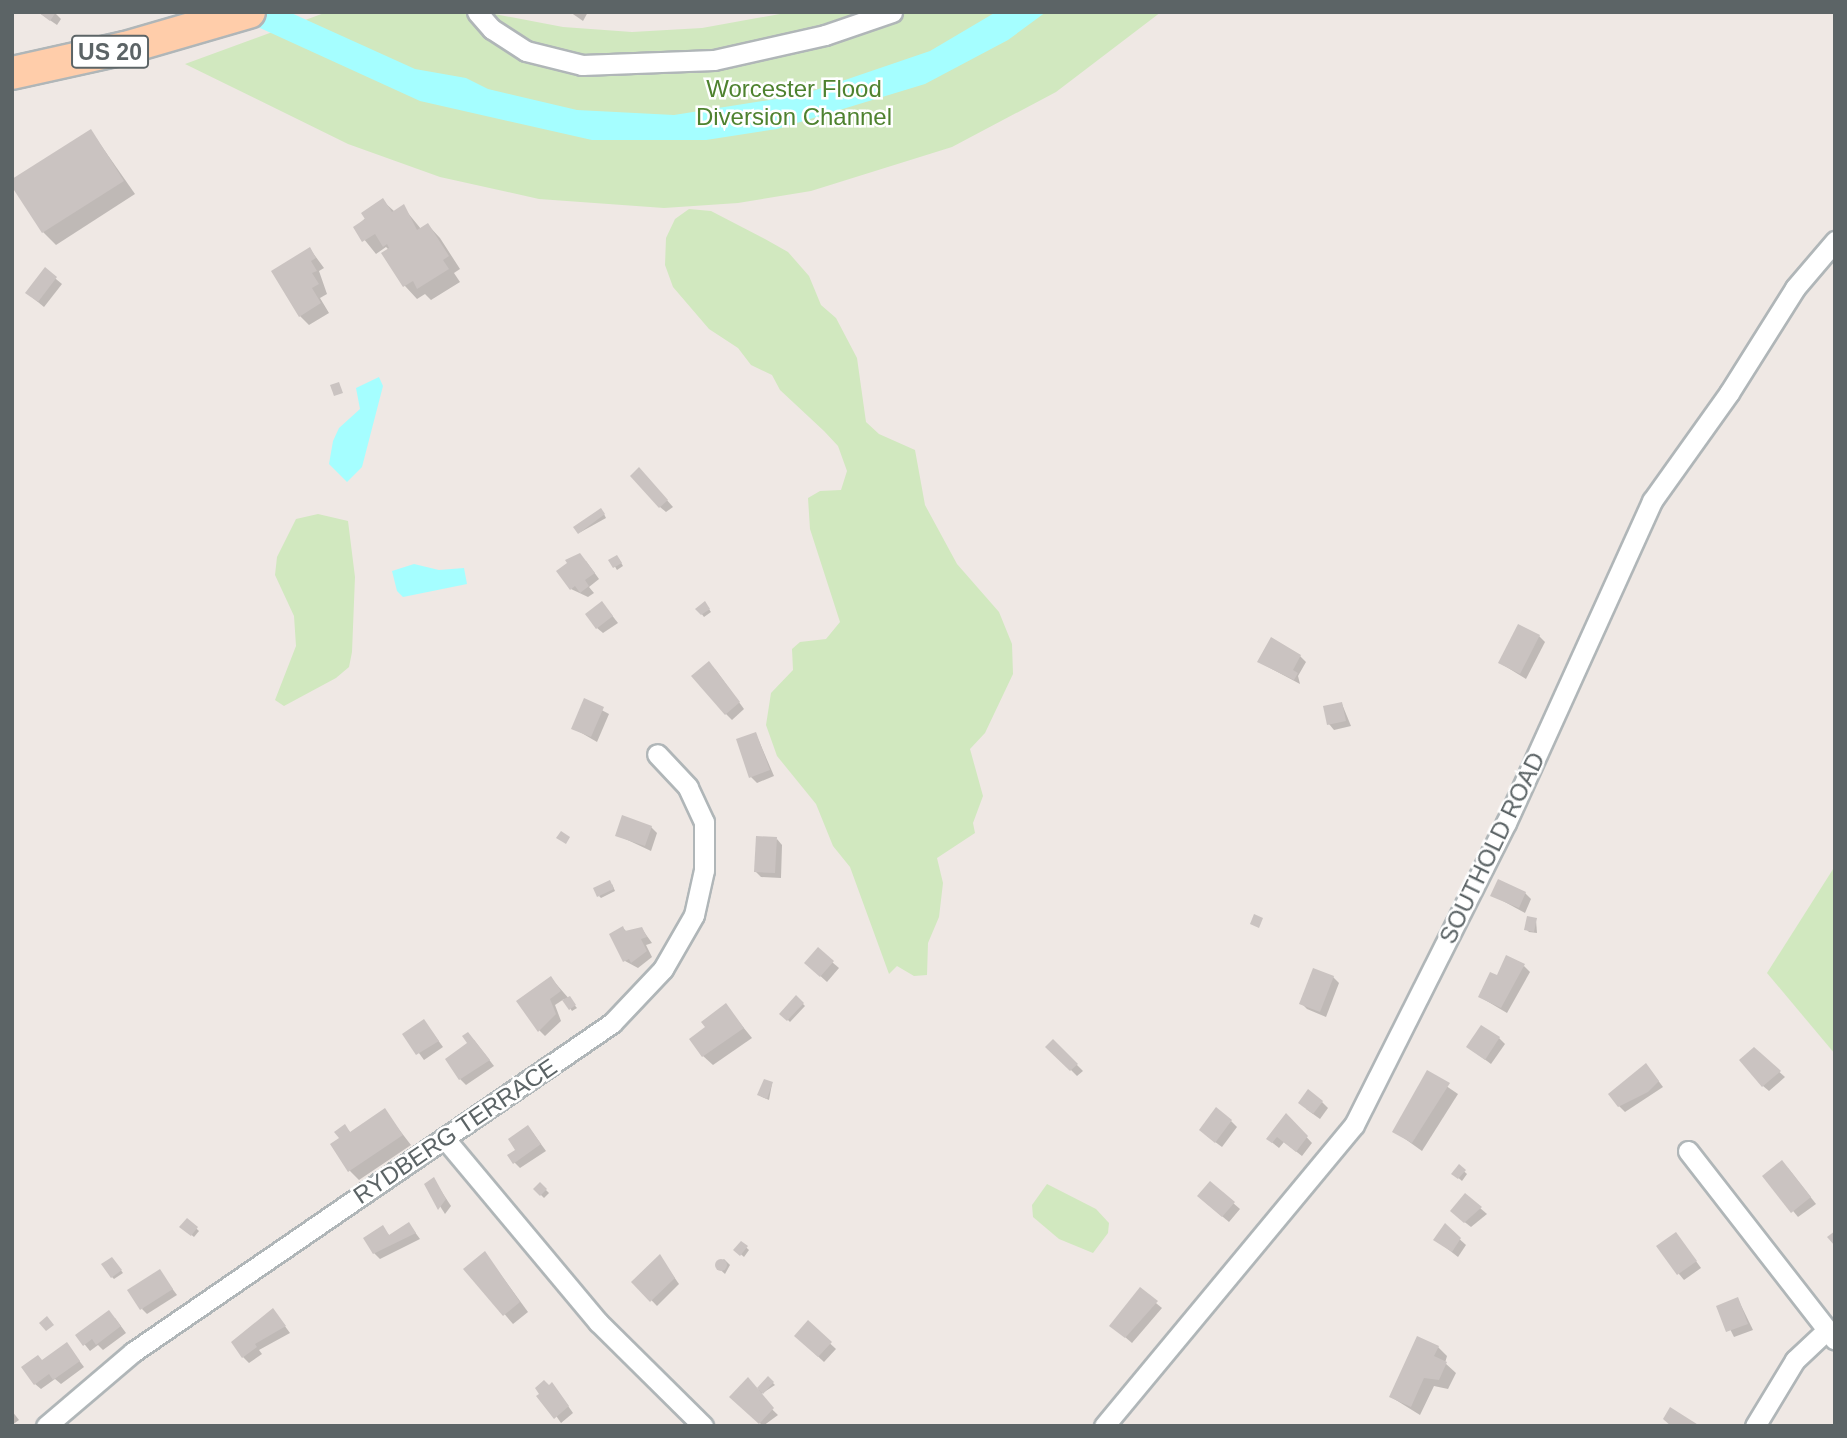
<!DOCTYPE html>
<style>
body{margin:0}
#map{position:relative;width:1847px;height:1438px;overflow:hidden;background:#efe8e4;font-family:Helvetica,sans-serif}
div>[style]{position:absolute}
.green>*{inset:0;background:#d1e8bf}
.water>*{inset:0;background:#a5feff}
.shadow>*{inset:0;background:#0003}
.building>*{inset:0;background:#cac3c1}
.round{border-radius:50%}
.roads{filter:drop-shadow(2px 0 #b0b6b8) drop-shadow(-2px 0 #b0b6b8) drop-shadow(0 2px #b0b6b8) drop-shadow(0 -2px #b0b6b8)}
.minor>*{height:19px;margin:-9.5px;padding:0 9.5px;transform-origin:9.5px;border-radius:9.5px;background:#fff}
.primary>*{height:32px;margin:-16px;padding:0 16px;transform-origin:16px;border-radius:16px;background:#ffcdaa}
span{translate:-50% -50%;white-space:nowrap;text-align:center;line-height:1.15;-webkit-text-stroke:5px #fff;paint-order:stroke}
.shield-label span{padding:2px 5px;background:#fff;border:2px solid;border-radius:5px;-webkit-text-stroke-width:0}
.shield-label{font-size:23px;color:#5c6466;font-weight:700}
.park-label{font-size:24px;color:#4e822f}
.street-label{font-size:24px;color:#5c6466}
.frame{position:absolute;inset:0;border:14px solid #5c6466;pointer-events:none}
</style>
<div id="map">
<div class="green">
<div style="clip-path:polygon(327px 12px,484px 12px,563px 27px,632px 32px,702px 28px,791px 12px,1161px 12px,1056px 92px,952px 147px,811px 191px,738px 203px,664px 208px,539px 199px,440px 177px,348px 144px,185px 64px)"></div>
<div style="clip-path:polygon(689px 209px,711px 211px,765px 239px,788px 252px,809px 276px,821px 305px,836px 318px,857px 358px,866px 422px,879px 434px,915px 450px,925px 505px,957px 564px,999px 612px,1012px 644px,1013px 674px,985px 733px,970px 749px,983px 796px,973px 823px,975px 833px,937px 858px,943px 883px,939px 917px,928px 943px,927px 975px,914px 976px,897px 966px,889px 974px,850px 867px,833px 846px,816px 804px,777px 756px,766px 725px,771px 693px,793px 670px,792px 649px,800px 642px,826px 639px,840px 622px,810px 529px,808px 498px,820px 491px,841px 490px,847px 471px,838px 446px,824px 431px,780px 390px,772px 375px,751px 365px,738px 348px,709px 329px,673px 287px,665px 265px,666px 238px,675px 219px)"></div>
<div style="clip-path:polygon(318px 514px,348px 521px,355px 577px,352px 652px,349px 667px,336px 678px,284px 706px,275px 700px,296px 646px,294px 616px,275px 575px,277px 557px,296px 519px)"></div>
<div style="clip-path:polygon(1835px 866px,1835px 1054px,1767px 973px)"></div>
<div style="clip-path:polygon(1047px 1184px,1096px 1209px,1109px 1223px,1108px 1233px,1093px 1253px,1059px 1239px,1033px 1217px,1032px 1205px)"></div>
</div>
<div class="water">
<div style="clip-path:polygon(225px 12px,289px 12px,415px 69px,466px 78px,488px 89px,577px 110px,674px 115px,801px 95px,930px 51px,996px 12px,1046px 12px,1008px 40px,925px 84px,777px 129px,706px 140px,592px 140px,420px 101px)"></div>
<div style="clip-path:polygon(379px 377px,383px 386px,362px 467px,347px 482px,329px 464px,333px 441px,339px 428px,360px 409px,356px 388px)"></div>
<div style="clip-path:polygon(414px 564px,439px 570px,464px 568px,467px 584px,403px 597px,397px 591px,392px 571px)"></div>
</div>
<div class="shadow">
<div style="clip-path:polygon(38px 12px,54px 12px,61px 19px,57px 25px)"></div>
<div style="clip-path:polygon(570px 12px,588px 12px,583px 21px)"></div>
<div style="clip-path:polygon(91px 131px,135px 194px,56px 245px,43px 232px)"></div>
<div style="clip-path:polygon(383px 201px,395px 212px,403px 207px,421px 229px,428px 225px,440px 238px,460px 269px,454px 273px,460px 282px,431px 300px,425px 294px,417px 299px,405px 286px,384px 254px,389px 250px,386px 247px,376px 254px,355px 228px)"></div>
<div style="clip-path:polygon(310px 249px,324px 268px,319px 271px,327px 294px,320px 298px,329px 313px,309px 325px,300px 316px)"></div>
<div style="clip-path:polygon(45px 270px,62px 284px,44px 307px,33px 298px)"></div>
<div style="clip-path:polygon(645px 475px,673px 507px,666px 512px,660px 507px)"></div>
<div style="clip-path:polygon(603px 512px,606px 518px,579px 533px)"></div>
<div style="clip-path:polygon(619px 559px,623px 566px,617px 570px,611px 560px)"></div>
<div style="clip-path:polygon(586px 561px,599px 579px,589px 587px,594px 593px,588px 597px,571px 589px)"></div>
<div style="clip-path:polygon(707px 606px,711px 612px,704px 617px,698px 609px)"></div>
<div style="clip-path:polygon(607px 609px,618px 623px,603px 633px,597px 628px)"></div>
<div style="clip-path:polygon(1539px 636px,1545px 642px,1526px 679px,1500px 663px)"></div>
<div style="clip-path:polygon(1300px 656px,1306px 662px,1298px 676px,1300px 684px,1259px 662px)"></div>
<div style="clip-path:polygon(715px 669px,744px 709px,732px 720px,726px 714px)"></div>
<div style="clip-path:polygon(585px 701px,609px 714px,597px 742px,573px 728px)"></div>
<div style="clip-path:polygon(1342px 704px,1351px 726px,1334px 730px,1329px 724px)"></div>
<div style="clip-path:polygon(756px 734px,774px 776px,757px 783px,751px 777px)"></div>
<div style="clip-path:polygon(651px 827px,657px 833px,651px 851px,617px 835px)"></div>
<div style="clip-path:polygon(777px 839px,782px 845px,781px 878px,761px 877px,755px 871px)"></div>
<div style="clip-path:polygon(612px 884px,615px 891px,601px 898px,599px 896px)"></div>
<div style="clip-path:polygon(1525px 893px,1531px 899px,1525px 913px,1492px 895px)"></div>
<div style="clip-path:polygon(1536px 920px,1537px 933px,1529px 932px,1526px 929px)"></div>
<div style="clip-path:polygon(623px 928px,627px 932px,642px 929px,652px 943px,646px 945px,652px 957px,638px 968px,625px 961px,611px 934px)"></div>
<div style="clip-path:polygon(818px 950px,839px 968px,827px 982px,806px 963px)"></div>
<div style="clip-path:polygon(1524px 966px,1530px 972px,1507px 1013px,1480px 997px,1498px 977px)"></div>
<div style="clip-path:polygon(1333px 977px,1339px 983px,1326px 1017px,1307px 1009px,1301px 1003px)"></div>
<div style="clip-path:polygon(551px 978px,577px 1008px,572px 1011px,564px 999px,555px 1005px,561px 1021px,545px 1036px,539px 1030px)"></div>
<div style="clip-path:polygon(797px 998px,805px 1006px,790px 1022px,782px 1014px)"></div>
<div style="clip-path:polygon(726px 1006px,752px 1038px,713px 1065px,703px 1056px,708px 1027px)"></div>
<div style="clip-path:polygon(424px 1021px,443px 1047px,424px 1060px,405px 1034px)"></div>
<div style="clip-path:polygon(1499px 1038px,1505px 1044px,1491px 1064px,1468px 1047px)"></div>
<div style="clip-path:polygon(474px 1040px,494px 1066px,466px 1085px,460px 1079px)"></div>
<div style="clip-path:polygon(1053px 1041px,1083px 1071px,1077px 1076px,1048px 1047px)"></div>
<div style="clip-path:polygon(1754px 1049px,1785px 1077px,1769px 1091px,1763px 1086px)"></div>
<div style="clip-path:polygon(1651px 1071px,1663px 1087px,1625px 1112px,1619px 1106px)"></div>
<div style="clip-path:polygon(1427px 1073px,1458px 1094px,1422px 1151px,1394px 1131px)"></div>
<div style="clip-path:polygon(772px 1084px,769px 1100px,762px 1097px,759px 1095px)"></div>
<div style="clip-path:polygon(1322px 1102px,1328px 1108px,1320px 1119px,1306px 1109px)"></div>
<div style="clip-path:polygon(384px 1110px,411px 1145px,359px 1180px,350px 1171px,341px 1139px,345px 1127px,351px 1133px)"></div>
<div style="clip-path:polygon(1287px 1116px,1312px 1143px,1302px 1156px,1284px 1142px,1279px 1148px,1268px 1139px)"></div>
<div style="clip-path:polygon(1231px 1121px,1237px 1127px,1222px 1147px,1207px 1136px)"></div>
<div style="clip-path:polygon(533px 1133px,546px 1151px,520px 1168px,514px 1162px)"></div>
<div style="clip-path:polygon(1459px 1167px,1467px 1174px,1462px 1181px,1454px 1174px)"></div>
<div style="clip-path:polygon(1788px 1168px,1816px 1204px,1798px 1217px,1765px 1176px)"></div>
<div style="clip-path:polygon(434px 1180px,451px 1206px,445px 1214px,426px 1184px)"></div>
<div style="clip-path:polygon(1210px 1183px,1240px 1209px,1229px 1222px,1205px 1202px)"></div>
<div style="clip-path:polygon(540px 1184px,549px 1193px,544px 1198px,535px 1189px)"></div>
<div style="clip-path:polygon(1465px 1195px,1487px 1214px,1471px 1227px,1458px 1217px)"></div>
<div style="clip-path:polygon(187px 1220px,199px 1231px,194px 1237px,182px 1227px)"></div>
<div style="clip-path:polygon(409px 1224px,420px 1239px,380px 1259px,374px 1253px,382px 1228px,390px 1236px)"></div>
<div style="clip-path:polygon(1445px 1226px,1466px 1245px,1458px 1257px,1436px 1240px)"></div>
<div style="clip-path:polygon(1681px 1240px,1701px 1268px,1684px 1280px,1679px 1274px)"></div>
<div style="clip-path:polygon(741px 1243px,749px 1250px,744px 1257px,736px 1250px)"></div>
<div style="clip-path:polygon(485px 1253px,528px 1312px,513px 1324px,466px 1269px)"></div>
<div style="clip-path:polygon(660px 1257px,679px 1284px,657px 1306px,634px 1282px)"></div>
<div style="clip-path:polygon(724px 1259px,730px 1265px,725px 1274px,716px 1266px)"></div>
<div style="clip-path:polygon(114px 1261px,123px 1273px,114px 1279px,112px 1277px)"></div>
<div style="clip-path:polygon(159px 1271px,177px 1295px,147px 1314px,142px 1309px)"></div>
<div style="clip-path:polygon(1140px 1290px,1162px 1308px,1132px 1343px,1118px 1331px)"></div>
<div style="clip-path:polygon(1738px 1299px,1753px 1330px,1734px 1337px,1719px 1307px)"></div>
<div style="clip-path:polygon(273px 1310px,290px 1333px,259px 1350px,262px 1354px,249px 1363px,243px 1357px)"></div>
<div style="clip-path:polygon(115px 1318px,126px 1333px,103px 1350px,98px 1345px,90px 1351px,77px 1335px)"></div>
<div style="clip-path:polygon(808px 1323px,836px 1349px,824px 1362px,796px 1336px)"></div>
<div style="clip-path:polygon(1438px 1347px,1447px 1356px,1445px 1363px,1456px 1373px,1448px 1389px,1434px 1386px,1420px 1415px,1391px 1397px)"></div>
<div style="clip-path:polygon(72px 1351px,84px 1367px,61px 1384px,55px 1379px,41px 1389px,35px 1384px,43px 1362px)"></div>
<div style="clip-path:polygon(768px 1378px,775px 1385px,758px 1396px,778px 1415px,763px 1426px,732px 1397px,758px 1390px)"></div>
<div style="clip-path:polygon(557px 1390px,573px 1413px,561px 1423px,541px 1394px)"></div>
<div style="clip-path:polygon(12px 1411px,19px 1420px,12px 1425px)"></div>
</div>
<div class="building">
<div style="clip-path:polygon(38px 12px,56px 12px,50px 21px)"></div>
<div style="clip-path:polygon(91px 129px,124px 181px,42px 233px,12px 187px,12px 179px)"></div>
<div style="clip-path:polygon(383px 198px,392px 212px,404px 204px,417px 230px,428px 223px,449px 256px,443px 260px,449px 269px,417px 289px,413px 281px,403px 287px,381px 253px,389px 248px,387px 244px,383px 247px,375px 234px,362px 242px,353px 227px,365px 219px,361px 213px)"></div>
<div style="clip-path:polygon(310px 247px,316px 258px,311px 261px,317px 271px,312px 273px,319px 284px,312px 288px,321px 303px,299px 317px,271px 271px)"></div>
<div style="clip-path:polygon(45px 267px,57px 277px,38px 302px,25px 293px)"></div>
<div style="clip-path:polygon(339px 382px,343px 393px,334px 396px,330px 385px)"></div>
<div style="clip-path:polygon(639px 467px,668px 500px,659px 508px,630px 476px)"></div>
<div style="clip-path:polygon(601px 508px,605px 514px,578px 534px,573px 527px)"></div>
<div style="clip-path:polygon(580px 553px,595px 573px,585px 580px,589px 586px,580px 593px,575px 586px,570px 590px,556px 571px,567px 563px,565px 560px)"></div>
<div style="clip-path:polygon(617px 555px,622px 563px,613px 568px,608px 560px)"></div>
<div style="clip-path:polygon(602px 601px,613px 616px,596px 629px,585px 614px)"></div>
<div style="clip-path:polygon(705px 601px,710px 609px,701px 615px,695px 609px)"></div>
<div style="clip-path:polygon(1518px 624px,1540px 635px,1520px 674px,1498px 663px)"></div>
<div style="clip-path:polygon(1271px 637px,1301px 655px,1293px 670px,1298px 673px,1294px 680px,1257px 662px)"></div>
<div style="clip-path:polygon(709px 661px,740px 702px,725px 715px,691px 676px)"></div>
<div style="clip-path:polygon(584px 698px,604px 707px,591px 737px,571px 729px)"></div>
<div style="clip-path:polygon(1342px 702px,1346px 721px,1327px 725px,1323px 706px)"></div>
<div style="clip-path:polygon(756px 732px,770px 770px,749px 778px,736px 739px)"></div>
<div style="clip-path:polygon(622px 815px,652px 826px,645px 846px,615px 836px)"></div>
<div style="clip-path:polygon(561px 831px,570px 837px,566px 844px,556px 838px)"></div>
<div style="clip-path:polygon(756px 836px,777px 837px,775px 873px,754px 872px)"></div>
<div style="clip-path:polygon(1498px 879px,1526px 892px,1519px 908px,1490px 896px)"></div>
<div style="clip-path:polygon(610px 880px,614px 889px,597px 897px,593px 888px)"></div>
<div style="clip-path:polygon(1254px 914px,1263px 918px,1259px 928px,1250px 924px)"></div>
<div style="clip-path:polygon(1527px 916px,1537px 918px,1534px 932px,1524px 930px)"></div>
<div style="clip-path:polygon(623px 926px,625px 931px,642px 927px,647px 937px,641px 939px,647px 951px,631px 963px,629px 959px,623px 962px,609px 934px)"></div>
<div style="clip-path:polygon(818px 947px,834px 961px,820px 977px,804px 963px)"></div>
<div style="clip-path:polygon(1506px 955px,1525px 964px,1501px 1008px,1478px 997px,1490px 972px,1497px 975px)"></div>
<div style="clip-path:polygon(1313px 968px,1334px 976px,1320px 1012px,1299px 1004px)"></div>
<div style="clip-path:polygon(551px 976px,561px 991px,550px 999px,556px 1014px,538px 1032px,516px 1001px)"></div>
<div style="clip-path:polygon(796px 995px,804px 1003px,787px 1021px,779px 1014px)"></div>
<div style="clip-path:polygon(570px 996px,576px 1005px,569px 1010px,562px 1000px)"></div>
<div style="clip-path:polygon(726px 1003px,744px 1028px,702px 1057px,689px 1039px,705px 1027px,701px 1022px)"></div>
<div style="clip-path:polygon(424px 1019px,439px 1041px,416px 1055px,402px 1034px)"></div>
<div style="clip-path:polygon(1481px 1025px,1500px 1037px,1485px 1060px,1466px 1047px)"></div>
<div style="clip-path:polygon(468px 1032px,490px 1060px,459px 1080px,445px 1059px,467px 1043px,462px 1036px)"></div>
<div style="clip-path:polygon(1053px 1039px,1078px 1064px,1070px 1071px,1045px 1047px)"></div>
<div style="clip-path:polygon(1754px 1047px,1781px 1071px,1762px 1087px,1739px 1060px)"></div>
<div style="clip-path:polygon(1646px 1063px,1659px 1081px,1648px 1092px,1618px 1107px,1608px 1094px)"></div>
<div style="clip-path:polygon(1427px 1070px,1450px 1083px,1412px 1143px,1392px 1132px)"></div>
<div style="clip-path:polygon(764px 1079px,773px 1082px,767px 1099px,757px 1095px)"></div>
<div style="clip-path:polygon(1308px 1089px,1323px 1101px,1313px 1114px,1298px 1103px)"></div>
<div style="clip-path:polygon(1216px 1107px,1232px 1120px,1215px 1143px,1199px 1130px)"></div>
<div style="clip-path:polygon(385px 1108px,403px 1135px,348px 1172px,330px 1144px,339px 1138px,334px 1132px,345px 1124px,350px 1132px)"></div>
<div style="clip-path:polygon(1286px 1113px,1308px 1136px,1296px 1152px,1277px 1137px,1272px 1143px,1266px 1139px)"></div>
<div style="clip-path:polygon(528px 1125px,541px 1144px,513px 1164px,507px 1155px,515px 1150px,508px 1139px)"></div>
<div style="clip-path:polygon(1782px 1160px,1811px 1197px,1791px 1213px,1762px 1176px)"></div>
<div style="clip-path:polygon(1459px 1164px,1466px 1170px,1458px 1179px,1451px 1174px)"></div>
<div style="clip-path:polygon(434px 1177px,446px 1199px,438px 1210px,424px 1184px)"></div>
<div style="clip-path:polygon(1210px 1181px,1235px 1202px,1222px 1217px,1197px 1196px)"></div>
<div style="clip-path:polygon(540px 1182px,547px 1189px,540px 1196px,533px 1189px)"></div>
<div style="clip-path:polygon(1465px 1193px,1482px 1207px,1464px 1223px,1450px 1211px)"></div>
<div style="clip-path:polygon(187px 1218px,198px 1227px,191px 1236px,179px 1227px)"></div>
<div style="clip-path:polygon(409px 1222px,416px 1233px,373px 1254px,363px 1238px,383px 1225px,389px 1235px)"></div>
<div style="clip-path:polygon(1445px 1223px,1461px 1238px,1452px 1252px,1433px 1240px)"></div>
<div style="clip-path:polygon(1835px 1231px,1835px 1246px,1827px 1237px)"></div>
<div style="clip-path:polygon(1676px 1232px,1697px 1261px,1677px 1275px,1656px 1246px)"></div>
<div style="clip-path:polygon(741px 1241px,748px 1246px,740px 1256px,733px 1250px)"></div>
<div style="clip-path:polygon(485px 1251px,520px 1302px,503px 1316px,463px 1269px)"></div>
<div style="clip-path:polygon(660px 1254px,675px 1278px,650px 1302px,631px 1282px)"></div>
<div style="clip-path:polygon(112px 1257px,122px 1270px,111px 1278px,101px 1264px)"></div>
<div class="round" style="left:715px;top:1259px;width:12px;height:12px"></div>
<div style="clip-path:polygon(160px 1269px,173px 1289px,140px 1310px,127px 1290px)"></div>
<div style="clip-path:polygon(1140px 1287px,1158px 1301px,1125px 1338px,1109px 1326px)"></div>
<div style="clip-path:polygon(1738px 1297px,1748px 1324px,1726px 1332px,1716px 1306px)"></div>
<div style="clip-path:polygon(273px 1308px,286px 1326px,255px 1344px,257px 1347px,242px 1358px,231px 1342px)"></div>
<div style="clip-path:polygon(109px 1310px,121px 1326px,96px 1345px,92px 1339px,83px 1346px,75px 1335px)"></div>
<div style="clip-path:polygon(47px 1316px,54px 1325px,46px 1331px,39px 1323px)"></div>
<div style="clip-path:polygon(808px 1320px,832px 1342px,818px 1357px,794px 1336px)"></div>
<div style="clip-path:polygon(1417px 1336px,1439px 1346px,1434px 1356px,1447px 1362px,1439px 1380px,1424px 1378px,1411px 1407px,1389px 1397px)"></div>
<div style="clip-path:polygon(67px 1342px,80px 1361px,53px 1380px,49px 1374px,34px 1385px,21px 1367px,38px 1355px,42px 1360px)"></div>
<div style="clip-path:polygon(768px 1376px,774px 1382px,763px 1394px,757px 1388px)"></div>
<div style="clip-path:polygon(748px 1377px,774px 1408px,759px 1424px,729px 1397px)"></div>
<div style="clip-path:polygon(544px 1380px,549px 1385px,552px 1382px,569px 1406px,554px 1419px,536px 1396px,539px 1394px,535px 1388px)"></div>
<div style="clip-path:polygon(1670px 1407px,1700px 1426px,1671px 1426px,1663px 1419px)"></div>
</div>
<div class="roads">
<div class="minor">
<div style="left:477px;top:12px;width:23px;rotate:49deg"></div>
<div style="left:492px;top:29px;width:40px;rotate:32.9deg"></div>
<div style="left:526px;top:51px;width:58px;rotate:14deg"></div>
<div style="left:582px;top:65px;width:132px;rotate:-2.2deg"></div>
<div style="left:714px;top:60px;width:114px;rotate:-12.7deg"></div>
<div style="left:825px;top:35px;width:71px;rotate:-18.9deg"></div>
<div style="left:445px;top:1139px;width:239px;rotate:50.1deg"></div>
<div style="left:598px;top:1322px;width:148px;rotate:44.7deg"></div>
<div style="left:1688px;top:1151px;width:239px;rotate:52.1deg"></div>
<div style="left:46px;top:1426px;width:114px;rotate:-40.4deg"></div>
<div style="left:133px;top:1352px;width:581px;rotate:-34.48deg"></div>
<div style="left:612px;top:1023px;width:74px;rotate:-46.6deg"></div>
<div style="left:663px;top:969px;width:62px;rotate:-60.1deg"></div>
<div style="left:694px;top:915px;width:46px;rotate:-77.5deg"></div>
<div style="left:704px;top:870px;width:48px;rotate:-90deg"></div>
<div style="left:704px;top:822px;width:38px;rotate:-115deg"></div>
<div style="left:688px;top:787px;width:45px;rotate:-133.2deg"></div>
<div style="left:1104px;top:1426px;width:391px;rotate:-50.3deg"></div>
<div style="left:1354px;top:1125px;width:338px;rotate:-63.3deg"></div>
<div style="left:1506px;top:823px;width:354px;rotate:-65.6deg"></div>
<div style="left:1652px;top:501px;width:133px;rotate:-54.5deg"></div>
<div style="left:1729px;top:393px;width:124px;rotate:-57.8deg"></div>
<div style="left:1795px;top:288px;width:62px;rotate:-49.6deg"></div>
<div style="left:1755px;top:1426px;width:77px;rotate:-58.8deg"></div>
<div style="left:1795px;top:1360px;width:44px;rotate:-43.2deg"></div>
</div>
<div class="primary">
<div style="left:12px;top:73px;width:116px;rotate:-12.5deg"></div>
<div style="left:125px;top:48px;width:129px;rotate:-16.2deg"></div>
</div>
</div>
<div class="shield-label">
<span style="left:110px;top:52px">US 20</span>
</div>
<div class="park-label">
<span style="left:794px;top:103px">Worcester Flood<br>Diversion Channel</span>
</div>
<div class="street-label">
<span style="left:1492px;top:848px;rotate:-64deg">SOUTHOLD ROAD</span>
<span style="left:455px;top:1131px;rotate:-34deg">RYDBERG TERRACE</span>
</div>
<div class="frame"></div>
</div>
